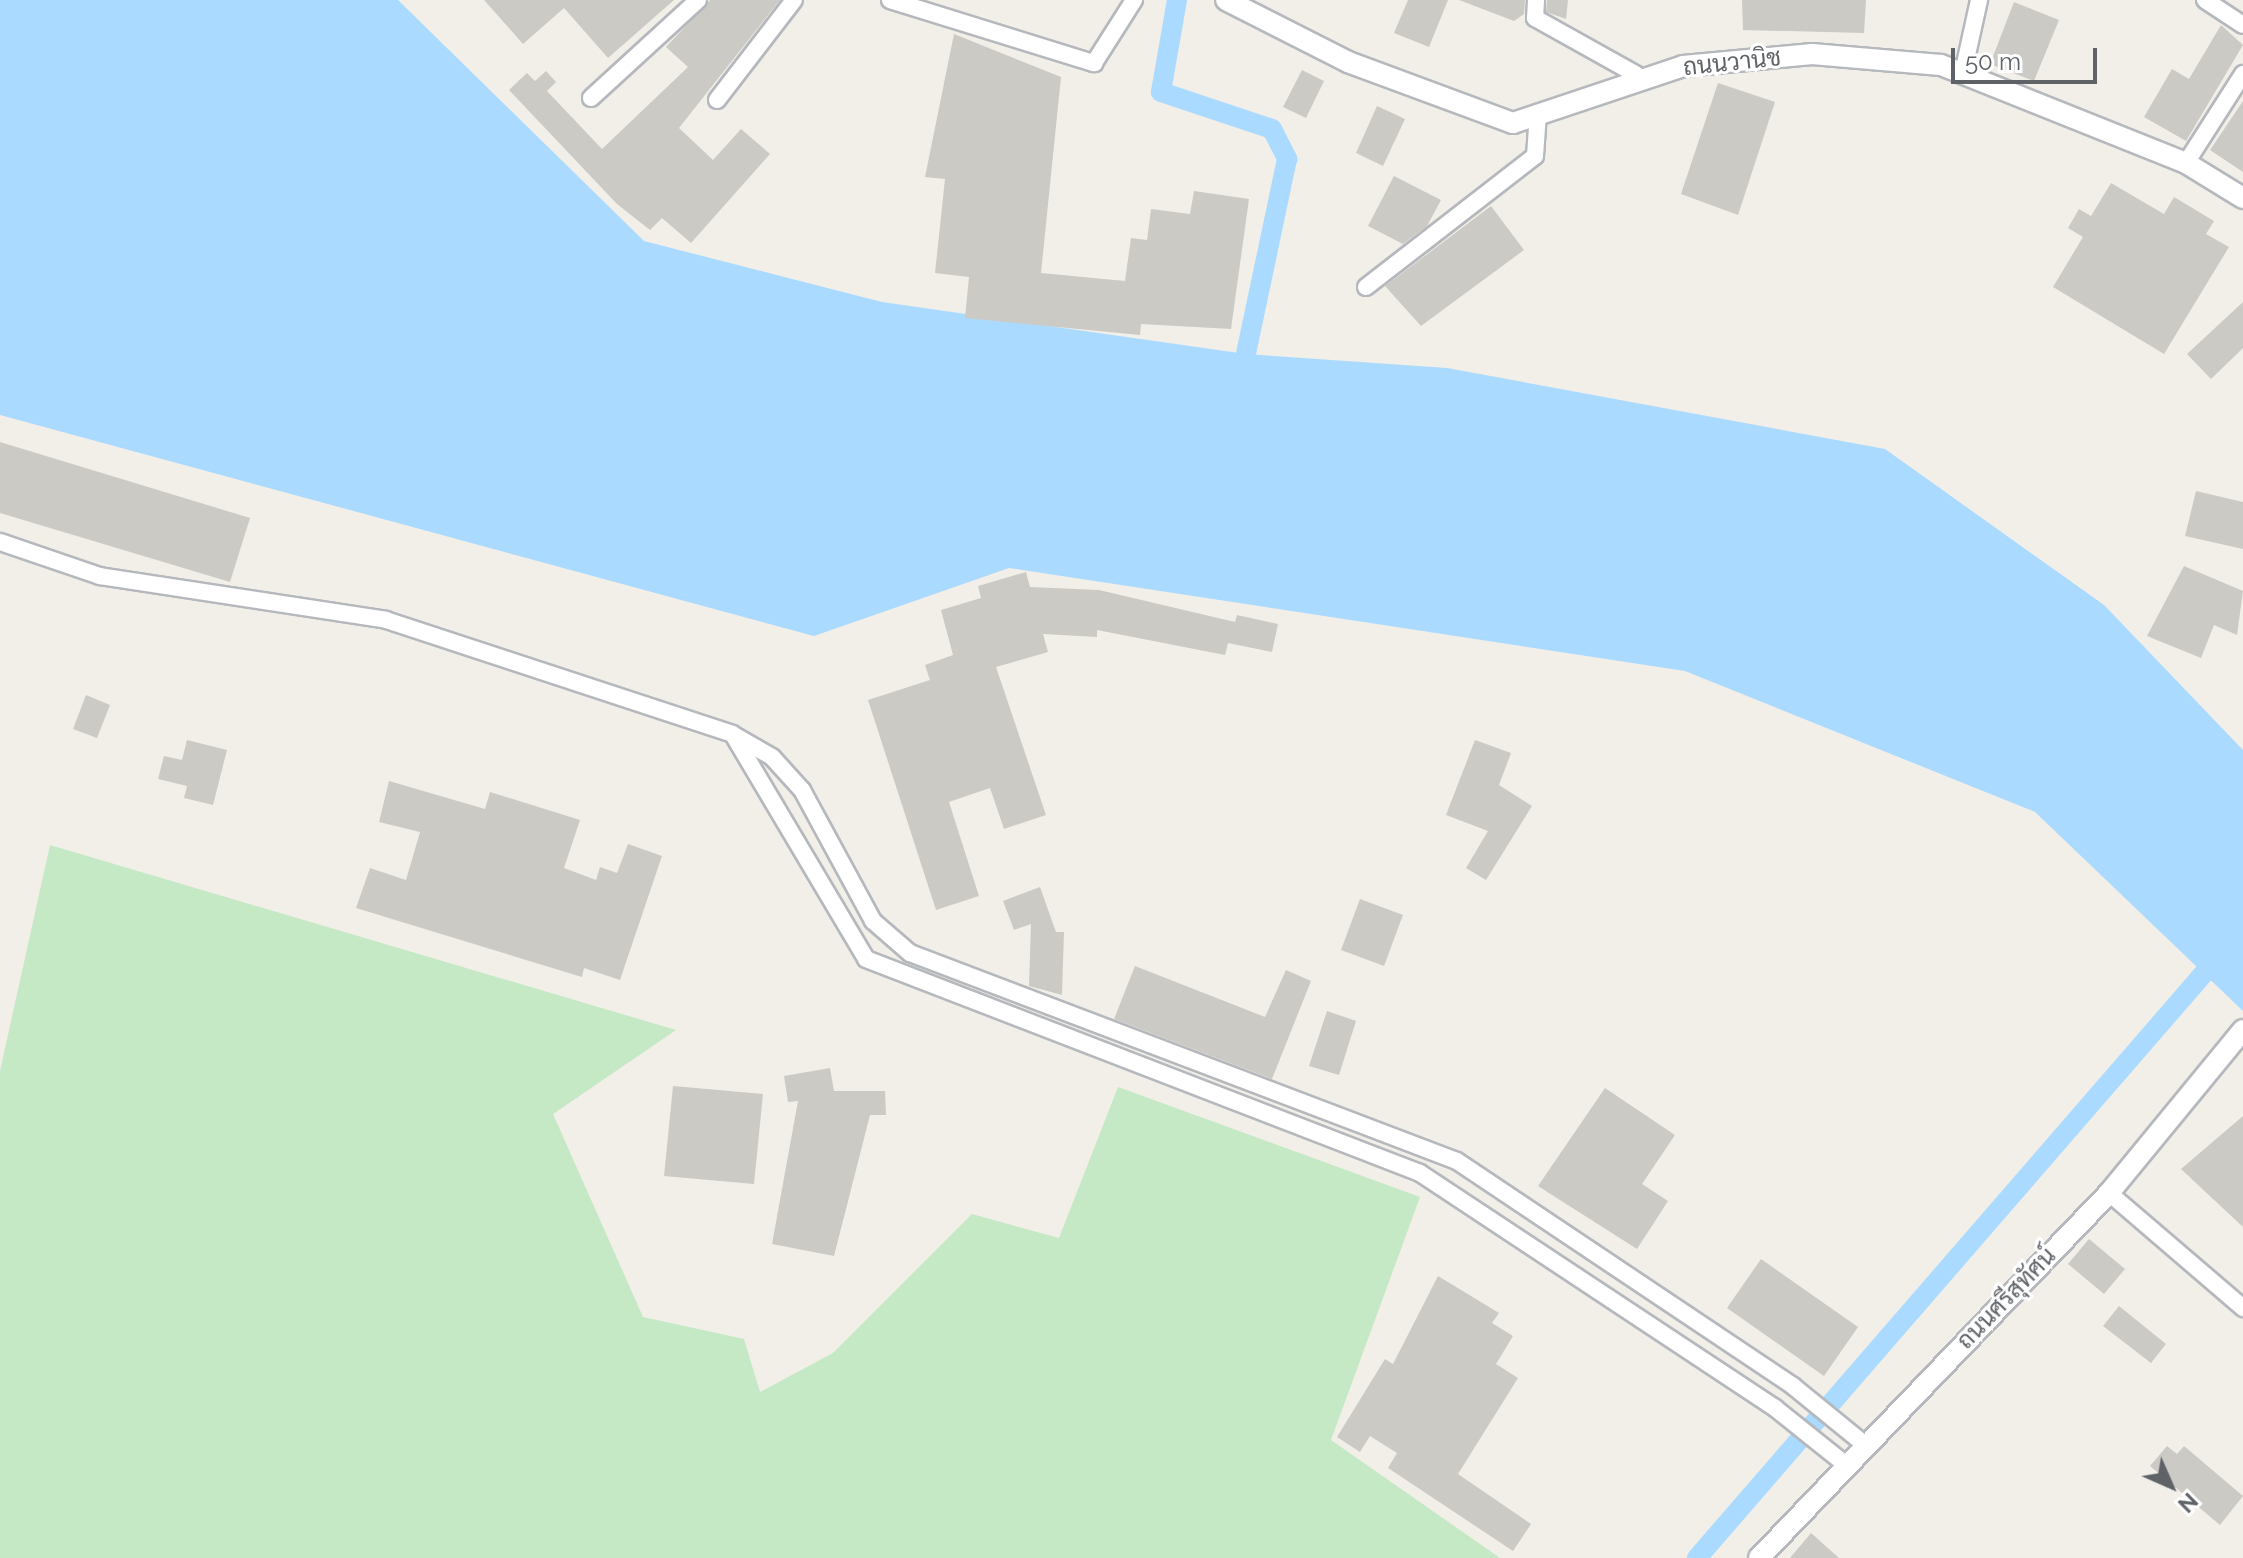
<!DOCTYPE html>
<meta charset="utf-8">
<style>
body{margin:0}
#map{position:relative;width:2243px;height:1558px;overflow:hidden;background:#f1efe8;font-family:Raleway,Sarabun,sans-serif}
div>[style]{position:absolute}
.green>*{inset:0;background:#c5e8c5}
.water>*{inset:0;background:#aadaff}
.canal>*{height:20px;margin:-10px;padding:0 10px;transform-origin:10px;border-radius:10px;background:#aadaff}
.building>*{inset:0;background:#cccac5}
.roads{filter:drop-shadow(2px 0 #b5b8bc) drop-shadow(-2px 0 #b5b8bc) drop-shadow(0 2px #b5b8bc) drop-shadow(0 -2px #b5b8bc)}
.minor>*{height:16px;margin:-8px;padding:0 8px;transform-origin:8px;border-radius:8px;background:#fff}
.tertiary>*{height:20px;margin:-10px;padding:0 10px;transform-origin:10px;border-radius:10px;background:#fff}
span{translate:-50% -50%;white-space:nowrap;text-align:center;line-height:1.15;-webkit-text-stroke:6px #fff;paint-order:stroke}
.street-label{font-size:24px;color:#5f6368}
.north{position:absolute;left:2131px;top:1446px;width:80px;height:80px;-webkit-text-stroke:6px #fff;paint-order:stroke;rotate:135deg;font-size:22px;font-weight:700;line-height:32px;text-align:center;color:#5f6368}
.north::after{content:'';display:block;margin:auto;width:28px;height:36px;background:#5f6368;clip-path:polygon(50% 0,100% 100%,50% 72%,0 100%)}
.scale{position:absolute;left:1951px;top:48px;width:146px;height:36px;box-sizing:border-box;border:4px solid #5f6368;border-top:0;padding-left:10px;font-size:24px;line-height:28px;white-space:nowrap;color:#5f6368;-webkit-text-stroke:6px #fff;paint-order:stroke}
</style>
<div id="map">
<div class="green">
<div style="clip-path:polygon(50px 845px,676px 1030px,553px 1114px,643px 1317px,744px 1339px,760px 1392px,833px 1353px,972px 1214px,1059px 1238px,1118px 1087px,1420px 1197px,1331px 1440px,1500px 1558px,0 1558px,0 1071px)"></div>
</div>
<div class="water">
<div style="clip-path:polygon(0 0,398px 0,644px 241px,882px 302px,1246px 354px,1447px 368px,1885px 449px,2104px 605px,2243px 750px,2243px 1011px,2035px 812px,1685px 671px,1009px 568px,814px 636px,0 415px)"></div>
</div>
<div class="canal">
<div style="left:1177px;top:0;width:93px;rotate:99.9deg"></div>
<div style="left:1161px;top:92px;width:117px;rotate:18.4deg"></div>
<div style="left:1272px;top:129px;width:34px;rotate:63deg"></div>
<div style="left:1287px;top:159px;width:199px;rotate:101.9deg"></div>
<div style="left:1697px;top:1558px;width:776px;rotate:-49.08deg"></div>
</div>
<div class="building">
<div style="clip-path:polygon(484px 0,674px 0,608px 58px,564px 8px,523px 44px)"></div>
<div style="clip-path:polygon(710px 0,780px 0,679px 128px,713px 160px,741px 129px,770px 154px,691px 243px,662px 218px,650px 230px,617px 204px,509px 90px,527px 73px,535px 81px,546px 71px,556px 82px,547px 91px,602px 149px,688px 67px,666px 47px)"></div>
<div style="clip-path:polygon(1408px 0,1448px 0,1429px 47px,1394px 33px)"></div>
<div style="clip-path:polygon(1459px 0,1525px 0,1524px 14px,1514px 21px)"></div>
<div style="clip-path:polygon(1547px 0,1568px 0,1566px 19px,1546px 12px)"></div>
<div style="clip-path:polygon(1742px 0,1866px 0,1864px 33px,1743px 30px)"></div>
<div style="clip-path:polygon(2014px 2px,2059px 20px,2034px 81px,1990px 64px)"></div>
<div style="clip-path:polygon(2221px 25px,2243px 45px,2186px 141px,2144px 117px,2172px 69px,2189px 79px)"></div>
<div style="clip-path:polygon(954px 34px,1061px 77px,1041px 273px,1125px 281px,1131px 238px,1147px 240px,1151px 209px,1190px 214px,1194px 191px,1249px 199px,1231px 329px,1141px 324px,1140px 335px,965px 318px,969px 277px,935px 273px,945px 179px,925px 177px)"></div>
<div style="clip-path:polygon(1302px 70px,1324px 81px,1306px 118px,1283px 107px)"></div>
<div style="clip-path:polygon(1718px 83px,1775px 102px,1738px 215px,1681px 194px)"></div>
<div style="clip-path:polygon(2243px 101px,2243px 172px,2210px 150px)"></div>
<div style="clip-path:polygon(1377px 106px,1405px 119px,1383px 166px,1356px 153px)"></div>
<div style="clip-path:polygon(1394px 176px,1441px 200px,1427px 226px,1403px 244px,1368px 226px)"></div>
<div style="clip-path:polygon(2111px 183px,2164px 214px,2174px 197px,2214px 221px,2206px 234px,2229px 247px,2164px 354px,2053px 287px,2083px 237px,2068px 228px,2079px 209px,2091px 216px)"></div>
<div style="clip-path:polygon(1491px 206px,1524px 250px,1421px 326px,1385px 286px)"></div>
<div style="clip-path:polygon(2243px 302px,2243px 348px,2211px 379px,2187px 354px)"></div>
<div style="clip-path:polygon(0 442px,250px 518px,230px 582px,0 513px)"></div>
<div style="clip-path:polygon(2196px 491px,2243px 502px,2243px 549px,2185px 536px)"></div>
<div style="clip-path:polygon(2184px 566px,2243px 591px,2237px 635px,2214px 625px,2201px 658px,2147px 636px)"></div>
<div style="clip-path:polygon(1026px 572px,1030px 587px,1099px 590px,1235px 622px,1237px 615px,1278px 624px,1272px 652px,1228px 643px,1225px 655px,1097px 630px,1097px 637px,1043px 634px,1048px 652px,996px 667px,1046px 815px,1004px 829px,990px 788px,949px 802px,979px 896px,936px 910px,868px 700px,930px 680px,925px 665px,953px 655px,941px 610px,981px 598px,978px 586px)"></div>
<div style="clip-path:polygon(86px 695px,110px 705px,97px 738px,73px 729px)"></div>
<div style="clip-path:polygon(187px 740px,227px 750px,213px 805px,184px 798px,187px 786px,158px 779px,164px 756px,182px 760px)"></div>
<div style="clip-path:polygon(1475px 740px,1511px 753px,1499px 785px,1532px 806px,1486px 880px,1466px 868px,1488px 831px,1446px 815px)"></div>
<div style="clip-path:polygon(389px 781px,485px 809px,490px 792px,580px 820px,564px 868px,596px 880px,600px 867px,617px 873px,628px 844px,662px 856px,620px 980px,584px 968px,582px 977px,356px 908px,370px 868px,406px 880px,420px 832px,379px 822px)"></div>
<div style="clip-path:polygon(1040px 887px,1056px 932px,1064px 932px,1062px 995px,1029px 986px,1031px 924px,1014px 930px,1003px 901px)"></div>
<div style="clip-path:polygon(1360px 899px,1403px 915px,1384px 966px,1341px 950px)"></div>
<div style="clip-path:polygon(1135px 966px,1265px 1017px,1286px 970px,1311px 981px,1272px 1079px,1114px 1019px)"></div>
<div style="clip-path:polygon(1327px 1011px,1356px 1021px,1339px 1075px,1309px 1066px)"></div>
<div style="clip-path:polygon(830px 1068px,834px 1091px,885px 1091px,886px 1115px,870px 1115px,834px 1256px,772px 1244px,798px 1101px,788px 1102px,784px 1076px)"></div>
<div style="clip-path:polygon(673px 1086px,763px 1094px,754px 1184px,664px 1176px)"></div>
<div style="clip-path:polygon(1605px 1088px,1675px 1135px,1642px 1184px,1668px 1201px,1637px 1249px,1538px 1186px)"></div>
<div style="clip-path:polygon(2243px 1116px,2243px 1227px,2181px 1169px)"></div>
<div style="clip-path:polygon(2089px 1239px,2125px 1269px,2104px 1294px,2068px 1264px)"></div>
<div style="clip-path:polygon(1761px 1259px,1858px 1327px,1824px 1376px,1727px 1308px)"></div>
<div style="clip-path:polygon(1438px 1276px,1499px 1313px,1492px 1323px,1513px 1336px,1496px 1364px,1518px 1378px,1458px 1474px,1531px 1524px,1513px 1551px,1388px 1468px,1397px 1453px,1370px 1436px,1360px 1452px,1337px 1437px,1385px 1359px,1393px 1364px)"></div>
<div style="clip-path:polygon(2119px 1306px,2166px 1344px,2151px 1363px,2103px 1326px)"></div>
<div style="clip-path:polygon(2167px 1446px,2177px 1454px,2184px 1446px,2243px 1496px,2220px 1525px,2150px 1466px)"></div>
<div style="clip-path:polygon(1811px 1533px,1839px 1558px,1790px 1558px)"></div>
</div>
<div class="roads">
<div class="minor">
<div style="left:890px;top:0;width:214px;rotate:17.2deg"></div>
<div style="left:1094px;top:63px;width:75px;rotate:-57.6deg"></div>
<div style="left:1536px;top:0;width:18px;rotate:93deg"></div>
<div style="left:1535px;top:18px;width:117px;rotate:29.2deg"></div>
<div style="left:2205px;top:0;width:45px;rotate:33.3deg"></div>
<div style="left:1963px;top:73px;width:75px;rotate:-77.6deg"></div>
<div style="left:591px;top:98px;width:145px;rotate:-42.5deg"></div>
<div style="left:717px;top:100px;width:126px;rotate:-52.4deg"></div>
<div style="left:2186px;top:163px;width:106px;rotate:-57.4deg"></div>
<div style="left:1366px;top:287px;width:214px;rotate:-37.8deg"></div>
<div style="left:1535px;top:156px;width:43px;rotate:-86deg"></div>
<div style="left:0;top:542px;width:106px;rotate:18.8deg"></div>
<div style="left:100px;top:576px;width:289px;rotate:8.7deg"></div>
<div style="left:386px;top:620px;width:364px;rotate:18.2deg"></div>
<div style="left:732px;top:734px;width:46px;rotate:29.9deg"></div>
<div style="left:772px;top:757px;width:45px;rotate:47.7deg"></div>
<div style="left:802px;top:790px;width:149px;rotate:61.5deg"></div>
<div style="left:873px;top:921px;width:49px;rotate:40.9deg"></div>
<div style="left:910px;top:953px;width:585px;rotate:20.82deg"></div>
<div style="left:1457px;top:1161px;width:404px;rotate:33.8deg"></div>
<div style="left:1793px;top:1386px;width:92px;rotate:39.2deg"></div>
<div style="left:735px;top:738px;width:257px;rotate:59.3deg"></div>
<div style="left:866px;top:959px;width:594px;rotate:21.12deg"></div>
<div style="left:1420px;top:1173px;width:426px;rotate:33.5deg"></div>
<div style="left:1775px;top:1408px;width:90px;rotate:38.7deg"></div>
<div style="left:2109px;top:1193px;width:177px;rotate:40.6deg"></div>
</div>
<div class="tertiary">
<div style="left:1226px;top:0;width:137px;rotate:26.9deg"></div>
<div style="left:1348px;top:62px;width:176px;rotate:20.3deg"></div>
<div style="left:1513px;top:123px;width:179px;rotate:-18.5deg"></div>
<div style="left:1683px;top:66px;width:130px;rotate:-5.3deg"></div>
<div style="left:1812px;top:54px;width:129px;rotate:4.9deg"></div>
<div style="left:1941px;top:65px;width:264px;rotate:21.8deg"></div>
<div style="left:2186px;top:163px;width:67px;rotate:31.6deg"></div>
<div style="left:1759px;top:1558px;width:506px;rotate:-46.2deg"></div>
<div style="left:2109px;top:1193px;width:211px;rotate:-50.6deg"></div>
</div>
</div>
<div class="street-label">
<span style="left:1732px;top:62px;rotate:-6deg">ถนนวานิช</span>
<span style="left:2006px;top:1298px;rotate:-46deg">ถนนศรีสุทัศน์</span>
</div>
<div class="north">N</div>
<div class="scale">50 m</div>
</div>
